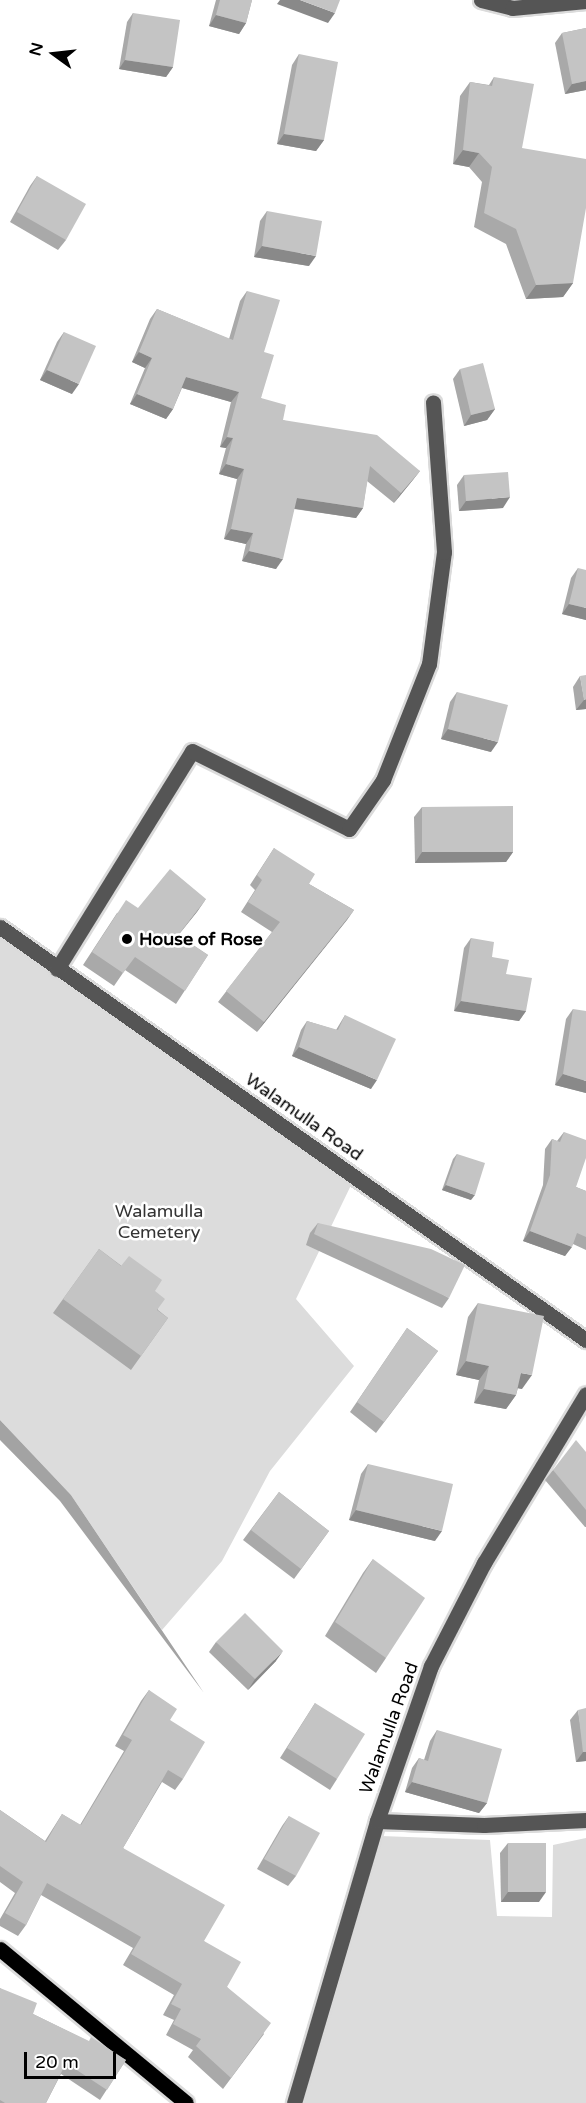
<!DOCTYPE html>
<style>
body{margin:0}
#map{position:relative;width:586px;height:2103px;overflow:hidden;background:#fff;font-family:"Varela Round",sans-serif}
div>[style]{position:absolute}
.green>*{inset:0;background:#dcdcdc}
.water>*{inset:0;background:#a3a3a3}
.roads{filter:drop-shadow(2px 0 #dbdbdb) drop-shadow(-2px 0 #dbdbdb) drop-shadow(0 2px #dbdbdb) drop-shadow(0 -2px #dbdbdb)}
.minor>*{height:15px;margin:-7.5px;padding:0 7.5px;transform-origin:7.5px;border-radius:7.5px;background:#555}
.major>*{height:15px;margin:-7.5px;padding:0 7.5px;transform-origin:7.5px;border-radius:7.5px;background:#000}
.wall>*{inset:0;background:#a9a9a9}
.shaded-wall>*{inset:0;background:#898989}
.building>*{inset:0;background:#c4c4c4}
.dots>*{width:16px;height:16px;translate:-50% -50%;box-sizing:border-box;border:3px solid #fff;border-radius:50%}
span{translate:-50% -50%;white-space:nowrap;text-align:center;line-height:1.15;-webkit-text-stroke:5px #fff;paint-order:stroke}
.poi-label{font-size:18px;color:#000;font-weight:700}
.left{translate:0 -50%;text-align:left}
.street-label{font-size:18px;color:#000}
.park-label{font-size:18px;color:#333}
.north{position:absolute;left:24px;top:24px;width:60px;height:60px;-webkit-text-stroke:4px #fff;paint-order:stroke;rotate:285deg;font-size:16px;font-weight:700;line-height:24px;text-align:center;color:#000}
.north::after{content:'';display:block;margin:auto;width:21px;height:27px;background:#000;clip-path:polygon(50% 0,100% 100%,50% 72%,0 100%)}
.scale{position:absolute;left:24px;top:2052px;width:92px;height:27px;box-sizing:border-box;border:3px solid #000;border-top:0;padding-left:8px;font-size:18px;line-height:21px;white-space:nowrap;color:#000;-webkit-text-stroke:4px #fff;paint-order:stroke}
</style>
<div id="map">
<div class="green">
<div style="clip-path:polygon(0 927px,355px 1177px,296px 1299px,354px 1366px,270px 1471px,222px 1561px,162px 1630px,71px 1495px,0 1420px)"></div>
<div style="clip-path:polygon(381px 1836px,490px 1840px,497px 1916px,552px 1917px,553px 1845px,586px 1838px,586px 2103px,302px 2103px)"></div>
</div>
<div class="water">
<div style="clip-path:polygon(0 1420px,71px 1495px,204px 1693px,60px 1501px,0 1440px)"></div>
</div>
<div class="roads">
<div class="minor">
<div style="left:481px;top:0;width:32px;rotate:14deg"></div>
<div style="left:512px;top:8px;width:74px;rotate:-5.4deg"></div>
<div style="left:0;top:927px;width:717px;rotate:35.18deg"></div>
<div style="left:57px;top:969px;width:256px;rotate:-58.2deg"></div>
<div style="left:192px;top:751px;width:175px;rotate:26.4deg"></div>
<div style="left:349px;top:829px;width:60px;rotate:-55.2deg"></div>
<div style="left:383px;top:780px;width:125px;rotate:-68.4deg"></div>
<div style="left:429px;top:664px;width:113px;rotate:-82.4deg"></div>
<div style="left:444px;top:552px;width:150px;rotate:-94.2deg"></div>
<div style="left:377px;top:1821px;width:107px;rotate:2.1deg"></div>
<div style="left:484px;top:1825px;width:102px;rotate:-2.8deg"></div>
<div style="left:294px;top:2103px;width:294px;rotate:-73.6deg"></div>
<div style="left:377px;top:1821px;width:164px;rotate:-70.8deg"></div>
<div style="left:431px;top:1666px;width:116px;rotate:-62.8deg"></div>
<div style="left:484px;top:1563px;width:197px;rotate:-58.9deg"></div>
</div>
<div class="major">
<div style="left:0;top:1949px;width:241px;rotate:39.6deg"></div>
</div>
</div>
<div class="wall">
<div style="clip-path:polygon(216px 0,252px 0,246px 23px,239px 34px,209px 26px)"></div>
<div style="clip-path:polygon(133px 13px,173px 67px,166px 77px,119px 69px,127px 22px)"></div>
<div style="clip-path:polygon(586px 28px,586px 90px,565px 94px,555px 43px,562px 33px)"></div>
<div style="clip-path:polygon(299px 54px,324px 140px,316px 151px,277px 144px,292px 65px)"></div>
<div style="clip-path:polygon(494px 77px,522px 148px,573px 283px,563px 297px,526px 299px,506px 244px,474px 227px,482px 182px,469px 167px,453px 164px,460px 96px,470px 82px,489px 85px)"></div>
<div style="clip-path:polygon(37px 176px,66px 240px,58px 250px,10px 222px,30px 186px)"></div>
<div style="clip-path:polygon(267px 211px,309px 266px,254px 257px,260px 221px)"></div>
<div style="clip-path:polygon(247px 291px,264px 352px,261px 398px,283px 420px,420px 471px,412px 481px,394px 503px,367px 481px,363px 508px,356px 518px,294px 509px,276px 569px,242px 561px,246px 544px,224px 539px,237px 479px,219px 474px,226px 448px,220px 447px,231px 402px,182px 388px,173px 409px,166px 419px,130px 404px,145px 368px,132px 362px,150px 319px,157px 309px,229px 339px,240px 301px)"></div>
<div style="clip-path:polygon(64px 332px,72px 394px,40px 380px,57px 342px)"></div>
<div style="clip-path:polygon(460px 369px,495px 409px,487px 420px,464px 426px,453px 379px)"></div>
<div style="clip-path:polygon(464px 475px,503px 508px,459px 511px,457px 485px)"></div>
<div style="clip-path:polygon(578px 568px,586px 620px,562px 614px,571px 578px)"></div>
<div style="clip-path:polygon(580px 676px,586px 709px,576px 710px,573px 687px)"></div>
<div style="clip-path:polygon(457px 692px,491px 752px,441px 739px,450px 702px)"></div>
<div style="clip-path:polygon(422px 807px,513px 852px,506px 862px,415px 863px,414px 817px)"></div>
<div style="clip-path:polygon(274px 848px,309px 884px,354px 910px,257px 1032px,218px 1002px,272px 932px,241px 912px,255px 890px,250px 885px)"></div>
<div style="clip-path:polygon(206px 899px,178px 935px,208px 955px,176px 1004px,125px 970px,114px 986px,83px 965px,117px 913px,138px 908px)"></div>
<div style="clip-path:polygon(471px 938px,492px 957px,506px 974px,526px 1011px,519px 1021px,454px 1011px,464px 948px)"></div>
<div style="clip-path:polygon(573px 1009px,586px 1093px,555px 1085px,566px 1019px)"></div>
<div style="clip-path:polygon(345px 1015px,371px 1089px,292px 1056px,301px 1030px,307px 1021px,336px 1030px)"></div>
<div style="clip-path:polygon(564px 1132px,576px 1187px,586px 1191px,586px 1250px,573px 1244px,565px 1256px,523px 1241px,543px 1185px,545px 1149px,552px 1139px,557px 1141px)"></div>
<div style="clip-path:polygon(457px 1154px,471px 1200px,442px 1190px,453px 1159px)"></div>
<div style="clip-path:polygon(318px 1223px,449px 1298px,442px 1308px,306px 1245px,310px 1233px)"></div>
<div style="clip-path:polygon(99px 1249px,155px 1291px,158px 1310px,168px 1318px,131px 1370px,53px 1313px)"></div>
<div style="clip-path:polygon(478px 1303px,522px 1389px,518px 1388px,516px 1395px,506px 1409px,474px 1403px,479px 1380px,456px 1375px,468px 1317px)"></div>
<div style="clip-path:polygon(407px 1328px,438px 1351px,376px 1433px,350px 1412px)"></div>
<div style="clip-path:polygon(586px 1452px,586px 1527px,585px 1527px,545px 1480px,553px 1470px)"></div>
<div style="clip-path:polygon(368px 1464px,435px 1541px,349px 1520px,361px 1474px)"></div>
<div style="clip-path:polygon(279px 1492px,329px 1531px,294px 1579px,243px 1540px)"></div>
<div style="clip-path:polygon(373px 1559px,386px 1658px,376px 1673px,325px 1636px,363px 1573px)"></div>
<div style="clip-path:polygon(216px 1642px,276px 1661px,248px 1690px,209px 1652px)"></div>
<div style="clip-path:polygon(149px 1690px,170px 1720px,183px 1779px,175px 1790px,162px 1782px,123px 1848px,204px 1941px,227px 1987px,264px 2034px,223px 2089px,188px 2057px,193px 2050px,166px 2035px,174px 2020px,163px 2015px,174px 1995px,123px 1965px,133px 1948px,41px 1895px,26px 1925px,18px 1936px,0 1926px,0 1919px,15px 1893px,0 1882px,0 1810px,45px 1841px,62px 1814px,80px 1825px,124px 1751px,115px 1746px,141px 1701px)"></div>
<div style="clip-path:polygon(315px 1703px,337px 1779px,330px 1790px,280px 1758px)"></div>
<div style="clip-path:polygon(578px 1710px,586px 1761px,576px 1762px,570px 1720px)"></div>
<div style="clip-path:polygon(437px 1730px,487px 1803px,479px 1813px,405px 1792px,412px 1768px,419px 1758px,424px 1760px,430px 1741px)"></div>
<div style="clip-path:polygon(289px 1816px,296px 1876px,288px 1886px,257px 1869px,282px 1826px)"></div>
<div style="clip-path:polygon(508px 1843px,539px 1902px,501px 1902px,500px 1853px)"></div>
<div style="clip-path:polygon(0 1988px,33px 2014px,126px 2060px,100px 2100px,61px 2074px,46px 2103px,0 2103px)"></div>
</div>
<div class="shaded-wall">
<div style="clip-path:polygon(280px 0,300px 0,335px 13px,328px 23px,277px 4px)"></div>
<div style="clip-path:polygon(216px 15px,246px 23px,239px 34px,209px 26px)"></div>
<div style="clip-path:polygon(125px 60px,173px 67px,166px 77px,119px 69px)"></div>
<div style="clip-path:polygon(586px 81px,586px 90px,565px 94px,572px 84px)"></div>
<div style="clip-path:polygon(284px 134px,324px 140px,316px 151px,277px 144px)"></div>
<div style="clip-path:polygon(463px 150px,479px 153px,469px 167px,453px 164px)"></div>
<div style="clip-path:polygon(262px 246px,316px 256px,309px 266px,254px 257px)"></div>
<div style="clip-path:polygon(573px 283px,563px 297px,526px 299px,536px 285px)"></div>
<div style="clip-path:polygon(139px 352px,152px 358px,145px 368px,132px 362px)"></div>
<div style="clip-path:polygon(47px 370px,79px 384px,72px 394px,40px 380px)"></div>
<div style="clip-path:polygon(186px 377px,239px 392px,231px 402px,179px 387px)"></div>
<div style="clip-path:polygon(137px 394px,173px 409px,166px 419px,130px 404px)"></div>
<div style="clip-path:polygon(495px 409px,487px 420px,464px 426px,471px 415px)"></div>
<div style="clip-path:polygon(227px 437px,233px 438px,226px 448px,220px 447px)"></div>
<div style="clip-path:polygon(226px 464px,244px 469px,237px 479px,219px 474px)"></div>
<div style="clip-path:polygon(420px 471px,412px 481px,394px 503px,401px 493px)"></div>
<div style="clip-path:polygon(510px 497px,503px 508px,459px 511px,466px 501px)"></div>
<div style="clip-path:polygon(297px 498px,363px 508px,356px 518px,290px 508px)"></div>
<div style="clip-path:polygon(231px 529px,253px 533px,246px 544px,224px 539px)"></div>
<div style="clip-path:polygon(249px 551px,283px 559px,276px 569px,242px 561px)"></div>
<div style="clip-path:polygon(569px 604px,586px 608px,586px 620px,562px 614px)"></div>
<div style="clip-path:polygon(586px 699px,586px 709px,576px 710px,584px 700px)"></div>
<div style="clip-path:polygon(448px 729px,498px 742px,491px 752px,441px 739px)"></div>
<div style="clip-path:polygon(422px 852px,513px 852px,506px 862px,415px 863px)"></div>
<div style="clip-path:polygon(206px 899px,197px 912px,168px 948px,178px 935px)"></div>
<div style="clip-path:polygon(354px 910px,347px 920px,257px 1032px,264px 1022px)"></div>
<div style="clip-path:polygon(461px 1001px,526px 1011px,519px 1021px,454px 1011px)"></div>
<div style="clip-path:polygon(299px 1047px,377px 1080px,371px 1089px,292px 1056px)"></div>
<div style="clip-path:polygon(563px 1074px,586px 1081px,586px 1093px,555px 1085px)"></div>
<div style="clip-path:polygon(446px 1185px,475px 1195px,471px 1200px,442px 1190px)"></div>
<div style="clip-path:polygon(530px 1231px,572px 1247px,565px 1256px,523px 1241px)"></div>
<div style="clip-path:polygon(466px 1361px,489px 1366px,479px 1380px,456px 1375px)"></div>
<div style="clip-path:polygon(521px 1373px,532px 1375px,522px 1389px,511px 1387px)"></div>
<div style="clip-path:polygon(484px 1389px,516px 1395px,506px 1409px,474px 1403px)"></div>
<div style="clip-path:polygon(356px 1510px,442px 1531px,435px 1541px,349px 1520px)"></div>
<div style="clip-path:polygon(283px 1651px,276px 1661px,248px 1690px,255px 1679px)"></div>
<div style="clip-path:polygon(583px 1752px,586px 1752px,586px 1761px,576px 1762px)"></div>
<div style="clip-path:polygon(412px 1782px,487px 1803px,479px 1813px,405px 1792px)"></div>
<div style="clip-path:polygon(508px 1892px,546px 1892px,539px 1902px,501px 1902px)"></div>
</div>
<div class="building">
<div style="clip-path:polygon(220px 0,252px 0,246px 23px,216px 15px)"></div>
<div style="clip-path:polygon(300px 0,340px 0,335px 13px)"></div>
<div style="clip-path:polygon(133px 13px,180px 20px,173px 67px,125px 60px)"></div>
<div style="clip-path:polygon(586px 28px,586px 81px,572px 84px,562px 33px)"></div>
<div style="clip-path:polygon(299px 54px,338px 62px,324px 140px,284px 134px)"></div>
<div style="clip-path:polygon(494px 77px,534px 84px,522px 148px,586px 159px,586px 208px,573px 283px,536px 285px,516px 229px,484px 213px,492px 167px,479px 153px,463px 150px,470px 82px,492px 86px)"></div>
<div style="clip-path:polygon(37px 176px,86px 204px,66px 240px,17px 212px)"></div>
<div style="clip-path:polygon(267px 211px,322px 221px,316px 256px,262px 246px)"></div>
<div style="clip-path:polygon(247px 291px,280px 300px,264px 352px,274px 355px,261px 398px,286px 405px,283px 420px,377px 435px,420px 471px,401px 493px,370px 466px,363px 508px,297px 498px,283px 559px,249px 551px,253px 533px,231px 529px,244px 469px,226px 464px,233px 438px,227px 437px,239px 392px,186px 377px,173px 409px,137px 394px,152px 358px,139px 352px,157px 309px,233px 340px)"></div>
<div style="clip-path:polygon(64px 332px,96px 346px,79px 384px,47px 370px)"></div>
<div style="clip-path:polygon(483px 363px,495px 409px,471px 415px,460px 369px)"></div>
<div style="clip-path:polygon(508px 472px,510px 497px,466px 501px,464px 475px)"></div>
<div style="clip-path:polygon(578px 568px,586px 570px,586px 608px,569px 604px)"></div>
<div style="clip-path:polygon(586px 675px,586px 699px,584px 700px,580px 676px)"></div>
<div style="clip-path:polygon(457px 692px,508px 705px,498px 742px,448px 729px)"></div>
<div style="clip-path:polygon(513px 806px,513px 852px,422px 852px,422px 807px)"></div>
<div style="clip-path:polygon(274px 848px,315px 874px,309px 884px,354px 910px,264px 1022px,226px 991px,280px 922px,248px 902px,262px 880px,257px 875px)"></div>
<div style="clip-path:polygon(170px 869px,206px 899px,178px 935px,208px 955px,185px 991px,135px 957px,123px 973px,92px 952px,126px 900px,138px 908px)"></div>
<div style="clip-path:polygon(471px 938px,494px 942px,492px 957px,509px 960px,506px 974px,532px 978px,526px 1011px,461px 1001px)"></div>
<div style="clip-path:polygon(573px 1009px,586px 1011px,586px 1081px,563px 1074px)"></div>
<div style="clip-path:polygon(345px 1015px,396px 1039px,377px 1080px,299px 1047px,307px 1021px,338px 1030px)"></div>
<div style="clip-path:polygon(564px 1132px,586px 1140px,586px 1158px,576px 1187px,586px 1191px,586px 1237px,577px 1233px,572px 1247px,530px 1231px,550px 1175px,552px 1139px,560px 1142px)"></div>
<div style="clip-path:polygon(457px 1154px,485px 1163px,475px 1195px,446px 1185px)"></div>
<div style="clip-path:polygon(318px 1223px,431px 1249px,465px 1265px,449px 1298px,314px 1234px)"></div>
<div style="clip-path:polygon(99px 1249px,121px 1266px,129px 1256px,162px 1280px,155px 1291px,165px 1299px,157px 1310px,168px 1318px,141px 1356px,63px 1299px)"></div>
<div style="clip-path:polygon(478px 1303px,544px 1316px,532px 1375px,521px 1373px,516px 1395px,484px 1389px,489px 1366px,466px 1361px)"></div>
<div style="clip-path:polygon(407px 1328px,438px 1351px,384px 1422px,357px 1402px)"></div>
<div style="clip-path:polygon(576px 1440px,586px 1452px,586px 1510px,553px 1470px)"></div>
<div style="clip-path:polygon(368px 1464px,453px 1484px,442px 1531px,356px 1510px)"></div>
<div style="clip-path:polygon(279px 1492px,329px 1531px,301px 1569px,251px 1530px)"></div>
<div style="clip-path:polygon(373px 1559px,425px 1598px,386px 1658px,335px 1622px)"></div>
<div style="clip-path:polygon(245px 1613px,283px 1651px,255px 1679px,216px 1642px)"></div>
<div style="clip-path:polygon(149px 1690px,177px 1709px,170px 1720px,205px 1742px,183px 1779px,168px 1770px,123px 1848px,225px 1905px,204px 1941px,241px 1962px,227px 1987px,271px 2023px,231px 2078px,196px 2046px,201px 2039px,173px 2024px,181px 2009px,171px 2004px,182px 1984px,131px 1954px,141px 1937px,47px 1883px,26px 1925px,5px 1913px,23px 1882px,0 1866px,0 1810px,46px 1842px,62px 1814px,81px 1825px,132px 1740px,123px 1735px)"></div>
<div style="clip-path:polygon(315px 1703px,365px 1734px,337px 1779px,287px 1748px)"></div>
<div style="clip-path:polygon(586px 1708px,586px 1752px,583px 1752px,578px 1710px)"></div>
<div style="clip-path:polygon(437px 1730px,502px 1749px,487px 1803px,412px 1782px,419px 1758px,428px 1761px)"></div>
<div style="clip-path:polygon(289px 1816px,320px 1833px,296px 1876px,264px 1859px)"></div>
<div style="clip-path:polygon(508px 1843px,546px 1843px,546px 1892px,508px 1892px)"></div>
<div style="clip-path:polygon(0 1988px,37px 2003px,33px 2014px,89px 2041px,91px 2037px,126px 2060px,107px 2090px,66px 2063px,46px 2103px,5px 2103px,0 2100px)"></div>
</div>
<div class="dots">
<div style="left:127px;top:939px;background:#000"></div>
</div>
<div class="poi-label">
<span class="left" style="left:139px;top:939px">House of Rose</span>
</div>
<div class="street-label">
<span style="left:304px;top:1117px;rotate:35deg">Walamulla Road</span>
<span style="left:389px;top:1728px;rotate:-70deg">Walamulla Road</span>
</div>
<div class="park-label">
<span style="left:159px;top:1222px">Walamulla<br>Cemetery</span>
</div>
<div class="north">N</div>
<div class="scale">20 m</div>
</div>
